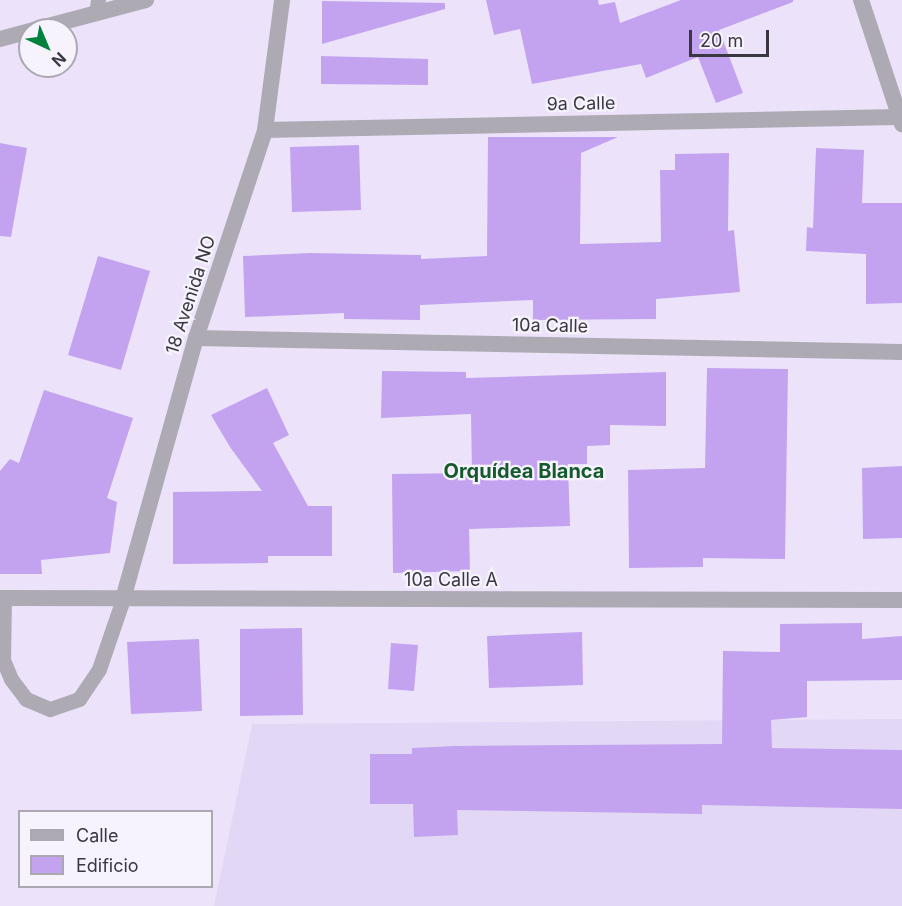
<!DOCTYPE html>
<meta charset="utf-8">
<style>
body{margin:0}
#map{position:relative;width:902px;height:906px;overflow:hidden;background:#ece3fb;font-family:Inter,sans-serif}
div>[style]{position:absolute}
.built>*{inset:0;background:#e3d7f6}
.building>*{inset:0;background:#c3a3ef}
.service>*{height:15px;margin:-7.5px;padding:0 7.5px;transform-origin:7.5px;border-radius:7.5px;background:#aeaab4}
.minor>*{height:16px;margin:-8px;padding:0 8px;transform-origin:8px;border-radius:8px;background:#aeaab4}
span{translate:-50% -50%;white-space:nowrap;text-align:center;line-height:1.15;-webkit-text-stroke:4.5px #f7f3fd;paint-order:stroke}
.street-label{font-size:18px;color:#3b3740}
.neighbourhood-label{font-size:20px;color:#145a2d;font-weight:700}
.legend{position:absolute;left:18px;top:810px;width:195px;height:78px;box-sizing:border-box;background:#f7f3fd;border:2px solid #aca8b1;margin:0;padding:8px 10px;list-style:none;font-size:18px;color:#3b3740}
.legend li{display:flex;align-items:center;gap:12px;height:30px}
.legend b{width:30px;border:2px solid #aca8b1}
.north{position:absolute;left:18px;top:18px;width:60px;height:60px;box-sizing:border-box;background:#f7f3fd;border:2px solid #aca8b1;border-radius:50%;rotate:136deg;font-size:16px;font-weight:700;line-height:24px;text-align:center;color:#3b3740}
.north::after{content:'';display:block;margin:auto;width:21px;height:27px;background:#00823c;clip-path:polygon(50% 0,100% 100%,50% 72%,0 100%)}
.scale{position:absolute;left:689px;top:30px;width:80px;height:27px;box-sizing:border-box;border:3px solid #3b3740;border-top:0;padding-left:8px;font-size:18px;line-height:21px;white-space:nowrap;color:#3b3740;-webkit-text-stroke:4px #f7f3fd;paint-order:stroke}
</style>
<div id="map">
<div class="built">
<div style="clip-path:polygon(902px 719px,902px 906px,214px 906px,252px 724px)"></div>
</div>
<div class="building">
<div style="clip-path:polygon(486px 0,598px 0,599px 5px,615px 2px,620px 23px,681px 0,793px 0,793px 2px,719px 30px,743px 93px,716px 103px,698px 57px,646px 78px,641px 64px,532px 84px,520px 29px,494px 35px)"></div>
<div style="clip-path:polygon(322px 1px,445px 3px,445px 9px,322px 44px)"></div>
<div style="clip-path:polygon(321px 56px,428px 59px,428px 85px,321px 84px)"></div>
<div style="clip-path:polygon(488px 137px,618px 137px,581px 153px,580px 244px,661px 242px,660px 170px,675px 170px,675px 154px,729px 153px,728px 231px,734px 230px,740px 292px,656px 299px,656px 319px,533px 320px,533px 300px,420px 305px,420px 320px,344px 319px,344px 313px,245px 317px,243px 256px,310px 253px,421px 255px,421px 259px,487px 256px)"></div>
<div style="clip-path:polygon(0 143px,27px 148px,11px 237px,0 236px)"></div>
<div style="clip-path:polygon(359px 145px,361px 210px,292px 212px,290px 147px)"></div>
<div style="clip-path:polygon(816px 148px,864px 150px,862px 203px,902px 203px,902px 303px,866px 304px,866px 254px,806px 251px,807px 227px,813px 228px)"></div>
<div style="clip-path:polygon(98px 256px,150px 271px,121px 370px,68px 355px)"></div>
<div style="clip-path:polygon(707px 368px,788px 369px,785px 559px,703px 558px,703px 567px,629px 568px,628px 470px,705px 468px)"></div>
<div style="clip-path:polygon(382px 371px,466px 372px,466px 378px,666px 372px,666px 426px,610px 425px,610px 445px,587px 446px,587px 464px,568px 464px,570px 526px,469px 529px,470px 571px,393px 573px,392px 474px,472px 473px,471px 414px,381px 418px)"></div>
<div style="clip-path:polygon(267px 388px,289px 435px,273px 443px,308px 506px,332px 506px,332px 556px,268px 556px,268px 563px,173px 564px,173px 492px,262px 491px,230px 447px,211px 415px)"></div>
<div style="clip-path:polygon(44px 390px,133px 418px,107px 498px,117px 502px,110px 553px,41px 560px,42px 574px,0 574px,0 471px,10px 459px,19px 463px)"></div>
<div style="clip-path:polygon(902px 466px,902px 538px,863px 539px,862px 468px)"></div>
<div style="clip-path:polygon(862px 623px,862px 639px,902px 636px,902px 680px,807px 681px,807px 717px,771px 720px,772px 748px,902px 750px,902px 809px,702px 805px,702px 814px,457px 810px,458px 835px,414px 837px,413px 804px,370px 804px,370px 754px,412px 754px,412px 748px,454px 746px,722px 744px,723px 651px,780px 652px,780px 624px)"></div>
<div style="clip-path:polygon(302px 628px,303px 715px,240px 716px,240px 629px)"></div>
<div style="clip-path:polygon(582px 632px,583px 685px,489px 688px,487px 636px)"></div>
<div style="clip-path:polygon(199px 639px,202px 711px,131px 714px,127px 642px)"></div>
<div style="clip-path:polygon(391px 643px,418px 645px,414px 691px,388px 689px)"></div>
</div>
<div class="service">
<div style="left:96px;top:13px;width:13px;rotate:-81deg"></div>
<div style="left:4px;top:598px;width:62px;rotate:90.9deg"></div>
<div style="left:3px;top:660px;width:21px;rotate:67deg"></div>
<div style="left:11px;top:679px;width:25px;rotate:53deg"></div>
<div style="left:26px;top:699px;width:26px;rotate:23deg"></div>
<div style="left:50px;top:709px;width:31px;rotate:-19deg"></div>
<div style="left:79px;top:699px;width:36px;rotate:-56deg"></div>
<div style="left:99px;top:669px;width:74px;rotate:-71.1deg"></div>
</div>
<div class="minor">
<div style="left:861px;top:0;width:131px;rotate:71.7deg"></div>
<div style="left:33px;top:30px;width:117px;rotate:-14.9deg"></div>
<div style="left:0;top:39px;width:31px;rotate:-15deg"></div>
<div style="left:265px;top:130px;width:633px;rotate:-1.18deg"></div>
<div style="left:196px;top:338px;width:706px;rotate:1.14deg"></div>
<div style="left:0;top:598px;width:902px;rotate:0.13deg"></div>
<div style="left:123px;top:599px;width:271px;rotate:-74.4deg"></div>
<div style="left:196px;top:338px;width:219px;rotate:-71.6deg"></div>
<div style="left:265px;top:130px;width:131px;rotate:-82.5deg"></div>
</div>
<div class="street-label">
<span style="left:581px;top:104px;rotate:-1deg">9a Calle</span>
<span style="left:191px;top:295px;rotate:-72deg">18 Avenida NO</span>
<span style="left:550px;top:326px;rotate:1deg">10a Calle</span>
<span style="left:451px;top:580px">10a Calle A</span>
</div>
<div class="neighbourhood-label">
<span style="left:524px;top:471px">Orquídea Blanca</span>
</div>
<ul class="legend">
<li><b style="height:8px;background:#aeaab4"></b>Calle</li>
<li><b style="height:16px;background:#c3a3ef"></b>Edificio</li>
</ul>
<div class="north">N</div>
<div class="scale">20 m</div>
</div>
